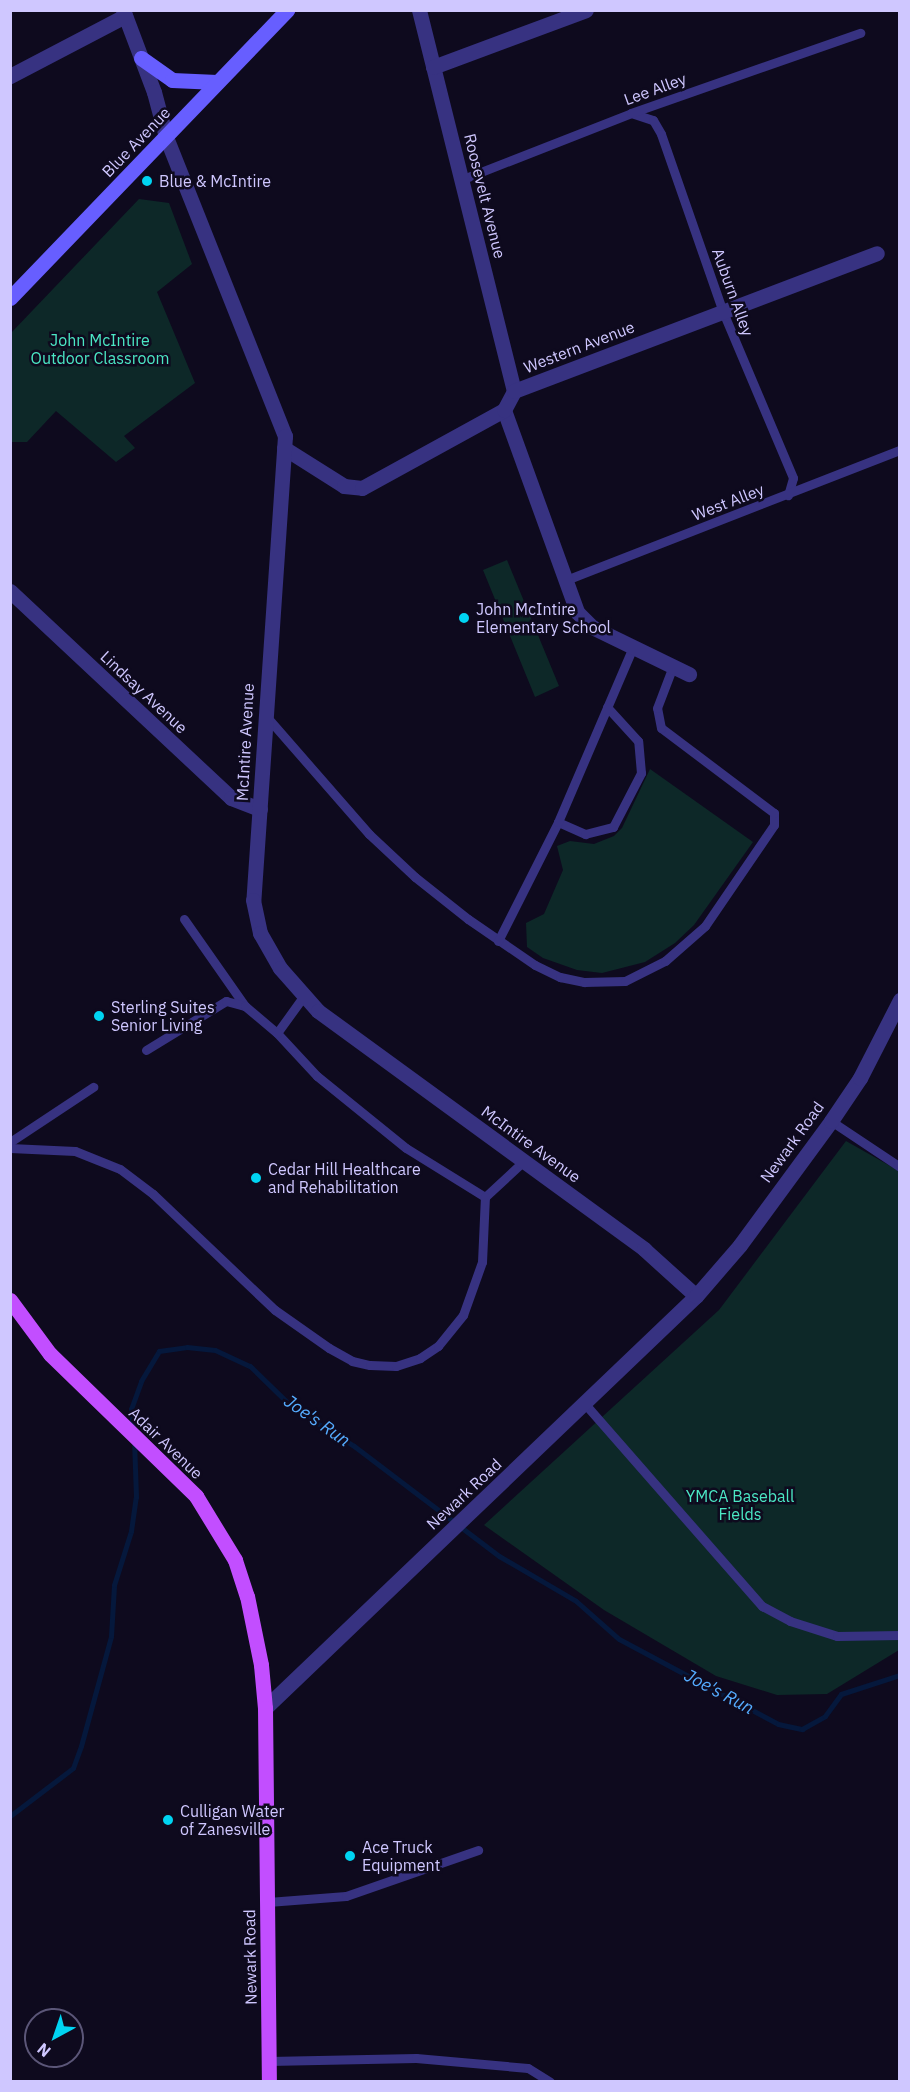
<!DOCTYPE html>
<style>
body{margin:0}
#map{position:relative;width:910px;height:2092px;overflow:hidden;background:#0e0a1e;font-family:"IBM Plex Sans",sans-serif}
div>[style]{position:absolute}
.green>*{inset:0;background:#0d2828}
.stream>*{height:5px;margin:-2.5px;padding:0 2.5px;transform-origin:2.5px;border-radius:2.5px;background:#05183c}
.service>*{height:9px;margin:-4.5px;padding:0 4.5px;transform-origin:4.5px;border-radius:4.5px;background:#373281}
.minor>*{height:15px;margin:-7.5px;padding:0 7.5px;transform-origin:7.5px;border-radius:7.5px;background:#373281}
.tertiary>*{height:15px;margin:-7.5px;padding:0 7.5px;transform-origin:7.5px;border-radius:7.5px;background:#373281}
.secondary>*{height:15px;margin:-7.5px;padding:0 7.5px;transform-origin:7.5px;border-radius:7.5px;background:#675eff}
.primary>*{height:15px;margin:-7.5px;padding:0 7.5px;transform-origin:7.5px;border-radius:7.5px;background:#c24eff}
.dots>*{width:16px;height:16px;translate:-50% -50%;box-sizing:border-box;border:3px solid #0e0a1e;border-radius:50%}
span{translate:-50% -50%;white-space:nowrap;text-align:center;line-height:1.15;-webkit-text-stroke:5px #0e0a1e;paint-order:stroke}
.street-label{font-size:16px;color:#cfc7ff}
.poi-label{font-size:16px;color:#cfc7ff}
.left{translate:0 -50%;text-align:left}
.park-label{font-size:16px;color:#4be7c4}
.water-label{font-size:18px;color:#55acff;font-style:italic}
.frame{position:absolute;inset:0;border:12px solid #cfc7ff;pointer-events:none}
.north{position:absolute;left:24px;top:2008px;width:60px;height:60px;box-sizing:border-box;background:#0e0a1e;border:2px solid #5b5678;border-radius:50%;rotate:220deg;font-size:16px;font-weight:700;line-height:24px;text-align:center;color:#cfc7ff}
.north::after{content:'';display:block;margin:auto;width:21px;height:27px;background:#00d4f2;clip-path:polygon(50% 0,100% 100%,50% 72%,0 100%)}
</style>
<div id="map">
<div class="green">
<div style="clip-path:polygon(139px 199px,169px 203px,192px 264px,157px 292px,195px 383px,124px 436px,135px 448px,116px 462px,56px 411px,27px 442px,12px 442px,11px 333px)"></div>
<div style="clip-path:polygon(507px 560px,559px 686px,535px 697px,483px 570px)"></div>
<div style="clip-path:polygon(650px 769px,753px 842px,694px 925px,675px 943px,645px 962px,602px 973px,577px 970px,543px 958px,527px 947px,526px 923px,544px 914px,563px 870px,557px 846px,570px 841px,594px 844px,614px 836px,622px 828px)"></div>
<div style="clip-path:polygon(846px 1141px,899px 1171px,899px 1650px,827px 1694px,777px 1695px,716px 1676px,604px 1610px,484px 1525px,719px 1310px)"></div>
</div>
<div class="stream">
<div style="left:133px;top:1431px;width:22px;rotate:-95deg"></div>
<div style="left:131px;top:1409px;width:30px;rotate:-70deg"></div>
<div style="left:141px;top:1381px;width:35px;rotate:-59deg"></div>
<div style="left:159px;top:1351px;width:28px;rotate:-8deg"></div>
<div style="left:187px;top:1347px;width:28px;rotate:6deg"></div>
<div style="left:215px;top:1350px;width:38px;rotate:25deg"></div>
<div style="left:250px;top:1366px;width:60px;rotate:44.3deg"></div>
<div style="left:293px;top:1408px;width:72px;rotate:31.9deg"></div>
<div style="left:354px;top:1446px;width:182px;rotate:37.2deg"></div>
<div style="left:499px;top:1556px;width:89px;rotate:30.3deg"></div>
<div style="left:576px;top:1601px;width:57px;rotate:41.5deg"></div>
<div style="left:619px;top:1639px;width:180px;rotate:28.1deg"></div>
<div style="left:778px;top:1724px;width:25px;rotate:12deg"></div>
<div style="left:802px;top:1729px;width:26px;rotate:-29deg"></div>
<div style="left:825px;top:1716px;width:27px;rotate:-54deg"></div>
<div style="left:841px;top:1694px;width:62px;rotate:-17.9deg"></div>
<div style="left:10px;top:1816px;width:79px;rotate:-37.3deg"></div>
<div style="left:73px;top:1768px;width:23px;rotate:-70deg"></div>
<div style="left:81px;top:1746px;width:114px;rotate:-74.7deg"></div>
<div style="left:111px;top:1636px;width:51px;rotate:-86.6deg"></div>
<div style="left:114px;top:1585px;width:57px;rotate:-72.5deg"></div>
<div style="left:131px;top:1531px;width:34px;rotate:-82deg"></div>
<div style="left:136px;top:1497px;width:57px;rotate:-92deg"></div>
</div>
<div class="service">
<div style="left:631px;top:113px;width:23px;rotate:18deg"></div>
<div style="left:653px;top:120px;width:16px;rotate:60deg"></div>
<div style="left:661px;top:134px;width:188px;rotate:70.8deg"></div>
<div style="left:723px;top:312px;width:180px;rotate:67.1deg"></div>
<div style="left:793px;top:478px;width:18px;rotate:106deg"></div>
<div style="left:463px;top:179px;width:180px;rotate:-21.4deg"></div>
<div style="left:631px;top:113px;width:243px;rotate:-19.3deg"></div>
<div style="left:566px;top:580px;width:358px;rotate:-21.3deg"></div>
<div style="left:266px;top:716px;width:157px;rotate:48.9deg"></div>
<div style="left:369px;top:834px;width:63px;rotate:43.1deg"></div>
<div style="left:415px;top:877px;width:68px;rotate:38.4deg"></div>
<div style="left:468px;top:919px;width:81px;rotate:34.5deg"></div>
<div style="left:535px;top:965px;width:28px;rotate:26deg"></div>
<div style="left:560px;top:977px;width:25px;rotate:12deg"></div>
<div style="left:584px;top:982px;width:41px;rotate:-1.4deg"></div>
<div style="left:625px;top:981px;width:45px;rotate:-26.6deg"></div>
<div style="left:665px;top:961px;width:53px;rotate:-41.2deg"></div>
<div style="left:705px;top:926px;width:122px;rotate:-55.7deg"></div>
<div style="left:774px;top:825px;width:12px;rotate:-90deg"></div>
<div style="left:774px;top:813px;width:141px;rotate:-143deg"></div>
<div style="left:661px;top:728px;width:20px;rotate:-101deg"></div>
<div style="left:657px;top:708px;width:45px;rotate:-69.1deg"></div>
<div style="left:558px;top:822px;width:30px;rotate:24deg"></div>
<div style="left:585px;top:834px;width:29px;rotate:-14deg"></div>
<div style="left:613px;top:827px;width:61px;rotate:-62.6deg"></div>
<div style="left:641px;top:773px;width:32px;rotate:-95deg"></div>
<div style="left:638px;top:741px;width:46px;rotate:-132.4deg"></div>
<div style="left:184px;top:919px;width:106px;rotate:55deg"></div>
<div style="left:498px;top:941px;width:133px;rotate:-63.2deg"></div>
<div style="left:558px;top:822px;width:190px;rotate:-66.8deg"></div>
<div style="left:303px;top:997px;width:44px;rotate:125.8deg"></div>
<div style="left:277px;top:1033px;width:59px;rotate:47.1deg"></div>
<div style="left:317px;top:1076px;width:114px;rotate:39deg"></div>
<div style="left:406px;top:1148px;width:93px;rotate:31.8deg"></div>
<div style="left:485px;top:1197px;width:54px;rotate:-42.8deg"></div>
<div style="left:146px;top:1050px;width:94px;rotate:-31.5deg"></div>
<div style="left:226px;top:1001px;width:20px;rotate:15deg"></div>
<div style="left:245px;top:1006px;width:42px;rotate:40.2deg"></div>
<div style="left:831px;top:1121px;width:83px;rotate:33.7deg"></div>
<div style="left:10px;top:1142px;width:100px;rotate:-33.5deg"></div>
<div style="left:10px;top:1148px;width:65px;rotate:2.6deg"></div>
<div style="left:75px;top:1151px;width:48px;rotate:21.8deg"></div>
<div style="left:120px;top:1169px;width:41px;rotate:37.1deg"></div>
<div style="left:153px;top:1194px;width:168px;rotate:43.6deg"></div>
<div style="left:275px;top:1310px;width:66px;rotate:35.1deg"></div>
<div style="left:329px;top:1348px;width:26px;rotate:29deg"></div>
<div style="left:352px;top:1361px;width:18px;rotate:13deg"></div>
<div style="left:370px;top:1365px;width:26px;rotate:2deg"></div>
<div style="left:396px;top:1366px;width:25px;rotate:-18deg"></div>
<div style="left:420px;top:1358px;width:22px;rotate:-34deg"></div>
<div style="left:438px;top:1346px;width:40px;rotate:-51deg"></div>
<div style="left:463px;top:1315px;width:56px;rotate:-70.3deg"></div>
<div style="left:482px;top:1262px;width:65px;rotate:-87.4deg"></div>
<div style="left:585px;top:1404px;width:269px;rotate:48.8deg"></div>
<div style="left:762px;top:1606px;width:32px;rotate:28deg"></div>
<div style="left:790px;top:1621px;width:49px;rotate:17.7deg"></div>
<div style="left:837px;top:1636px;width:63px;rotate:-0.9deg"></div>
<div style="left:268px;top:1902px;width:78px;rotate:-4.4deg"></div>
<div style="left:346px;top:1896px;width:140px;rotate:-19.2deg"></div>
<div style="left:269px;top:2061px;width:147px;rotate:-1.2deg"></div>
<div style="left:416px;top:2058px;width:112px;rotate:5.1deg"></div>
<div style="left:528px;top:2068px;width:26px;rotate:32deg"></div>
</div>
<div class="minor">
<div style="left:419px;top:10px;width:393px;rotate:76deg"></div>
<div style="left:433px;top:67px;width:163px;rotate:-20.4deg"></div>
<div style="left:10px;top:76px;width:130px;rotate:-27.6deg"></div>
<div style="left:504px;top:410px;width:215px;rotate:70.1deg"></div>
<div style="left:577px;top:612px;width:21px;rotate:45deg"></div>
<div style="left:592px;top:627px;width:108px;rotate:25.9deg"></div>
<div style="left:284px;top:448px;width:71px;rotate:32.3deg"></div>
<div style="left:344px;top:486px;width:18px;rotate:6deg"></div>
<div style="left:362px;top:488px;width:162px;rotate:-28.8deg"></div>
<div style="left:504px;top:410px;width:21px;rotate:-62deg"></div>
<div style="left:514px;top:391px;width:388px;rotate:-20.8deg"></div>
<div style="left:10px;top:591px;width:303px;rotate:43.1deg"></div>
<div style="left:231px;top:798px;width:31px;rotate:21deg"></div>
</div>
<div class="tertiary">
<div style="left:123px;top:10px;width:88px;rotate:69.3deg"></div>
<div style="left:154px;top:92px;width:47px;rotate:75.1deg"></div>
<div style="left:166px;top:137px;width:322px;rotate:68.3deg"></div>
<div style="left:285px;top:436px;width:465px;rotate:93.9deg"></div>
<div style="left:253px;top:900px;width:34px;rotate:78deg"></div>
<div style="left:260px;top:933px;width:40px;rotate:60.3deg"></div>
<div style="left:280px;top:968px;width:57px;rotate:48.5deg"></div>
<div style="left:318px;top:1011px;width:404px;rotate:36.1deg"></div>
<div style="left:644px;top:1249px;width:70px;rotate:42.1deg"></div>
<div style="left:265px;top:1708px;width:596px;rotate:-43.71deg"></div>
<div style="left:696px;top:1296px;width:67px;rotate:-49.2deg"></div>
<div style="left:740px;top:1245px;width:154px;rotate:-53.7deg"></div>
<div style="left:831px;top:1121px;width:52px;rotate:-56deg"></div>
<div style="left:860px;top:1078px;width:88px;rotate:-62.9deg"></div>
</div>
<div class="secondary">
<div style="left:141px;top:58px;width:38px;rotate:35deg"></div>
<div style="left:172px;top:80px;width:45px;rotate:2.5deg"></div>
<div style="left:10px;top:298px;width:400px;rotate:-46.1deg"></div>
</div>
<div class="primary">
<div style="left:10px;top:1300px;width:67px;rotate:53.5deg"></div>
<div style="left:50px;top:1354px;width:204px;rotate:44.2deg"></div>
<div style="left:196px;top:1496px;width:75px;rotate:58.6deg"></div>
<div style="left:235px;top:1560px;width:38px;rotate:72deg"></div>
<div style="left:247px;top:1596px;width:70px;rotate:78.5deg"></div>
<div style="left:261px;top:1665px;width:43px;rotate:84.7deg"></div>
<div style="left:265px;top:1708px;width:374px;rotate:89.4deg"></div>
</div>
<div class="dots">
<div style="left:147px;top:181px;background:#00d4f2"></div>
<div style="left:464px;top:618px;background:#00d4f2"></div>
<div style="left:99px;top:1016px;background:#00d4f2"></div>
<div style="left:256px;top:1178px;background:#00d4f2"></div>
<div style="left:168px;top:1820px;background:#00d4f2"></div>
<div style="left:350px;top:1856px;background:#00d4f2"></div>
</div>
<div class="street-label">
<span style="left:655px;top:89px;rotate:-20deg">Lee Alley</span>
<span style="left:136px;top:142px;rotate:-46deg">Blue Avenue</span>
<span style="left:485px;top:196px;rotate:76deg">Roosevelt Avenue</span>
<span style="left:733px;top:292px;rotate:70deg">Auburn Alley</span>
<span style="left:579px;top:347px;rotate:-21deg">Western Avenue</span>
<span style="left:728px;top:502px;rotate:-21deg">West Alley</span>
<span style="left:144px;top:692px;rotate:43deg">Lindsay Avenue</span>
<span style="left:245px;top:742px;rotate:-87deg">McIntire Avenue</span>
<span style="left:792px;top:1142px;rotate:-54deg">Newark Road</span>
<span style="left:531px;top:1144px;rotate:36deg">McIntire Avenue</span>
<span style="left:166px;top:1443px;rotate:44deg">Adair Avenue</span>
<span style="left:464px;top:1494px;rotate:-43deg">Newark Road</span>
<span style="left:250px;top:1957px;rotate:-91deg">Newark Road</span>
</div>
<div class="poi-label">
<span class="left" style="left:159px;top:181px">Blue &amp; McIntire</span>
<span class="left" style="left:476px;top:618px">John McIntire<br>Elementary School</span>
<span class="left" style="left:111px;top:1016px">Sterling Suites<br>Senior Living</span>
<span class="left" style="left:268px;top:1178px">Cedar Hill Healthcare<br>and Rehabilitation</span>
<span class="left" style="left:180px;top:1820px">Culligan Water<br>of Zanesville</span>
<span class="left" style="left:362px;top:1856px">Ace Truck<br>Equipment</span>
</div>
<div class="park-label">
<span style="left:100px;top:349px">John McIntire<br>Outdoor Classroom</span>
<span style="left:740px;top:1505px">YMCA Baseball<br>Fields</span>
</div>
<div class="water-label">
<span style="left:317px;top:1421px;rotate:35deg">Joe's Run</span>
<span style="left:719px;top:1692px;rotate:28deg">Joe's Run</span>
</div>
<div class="frame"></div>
<div class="north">N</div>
</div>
